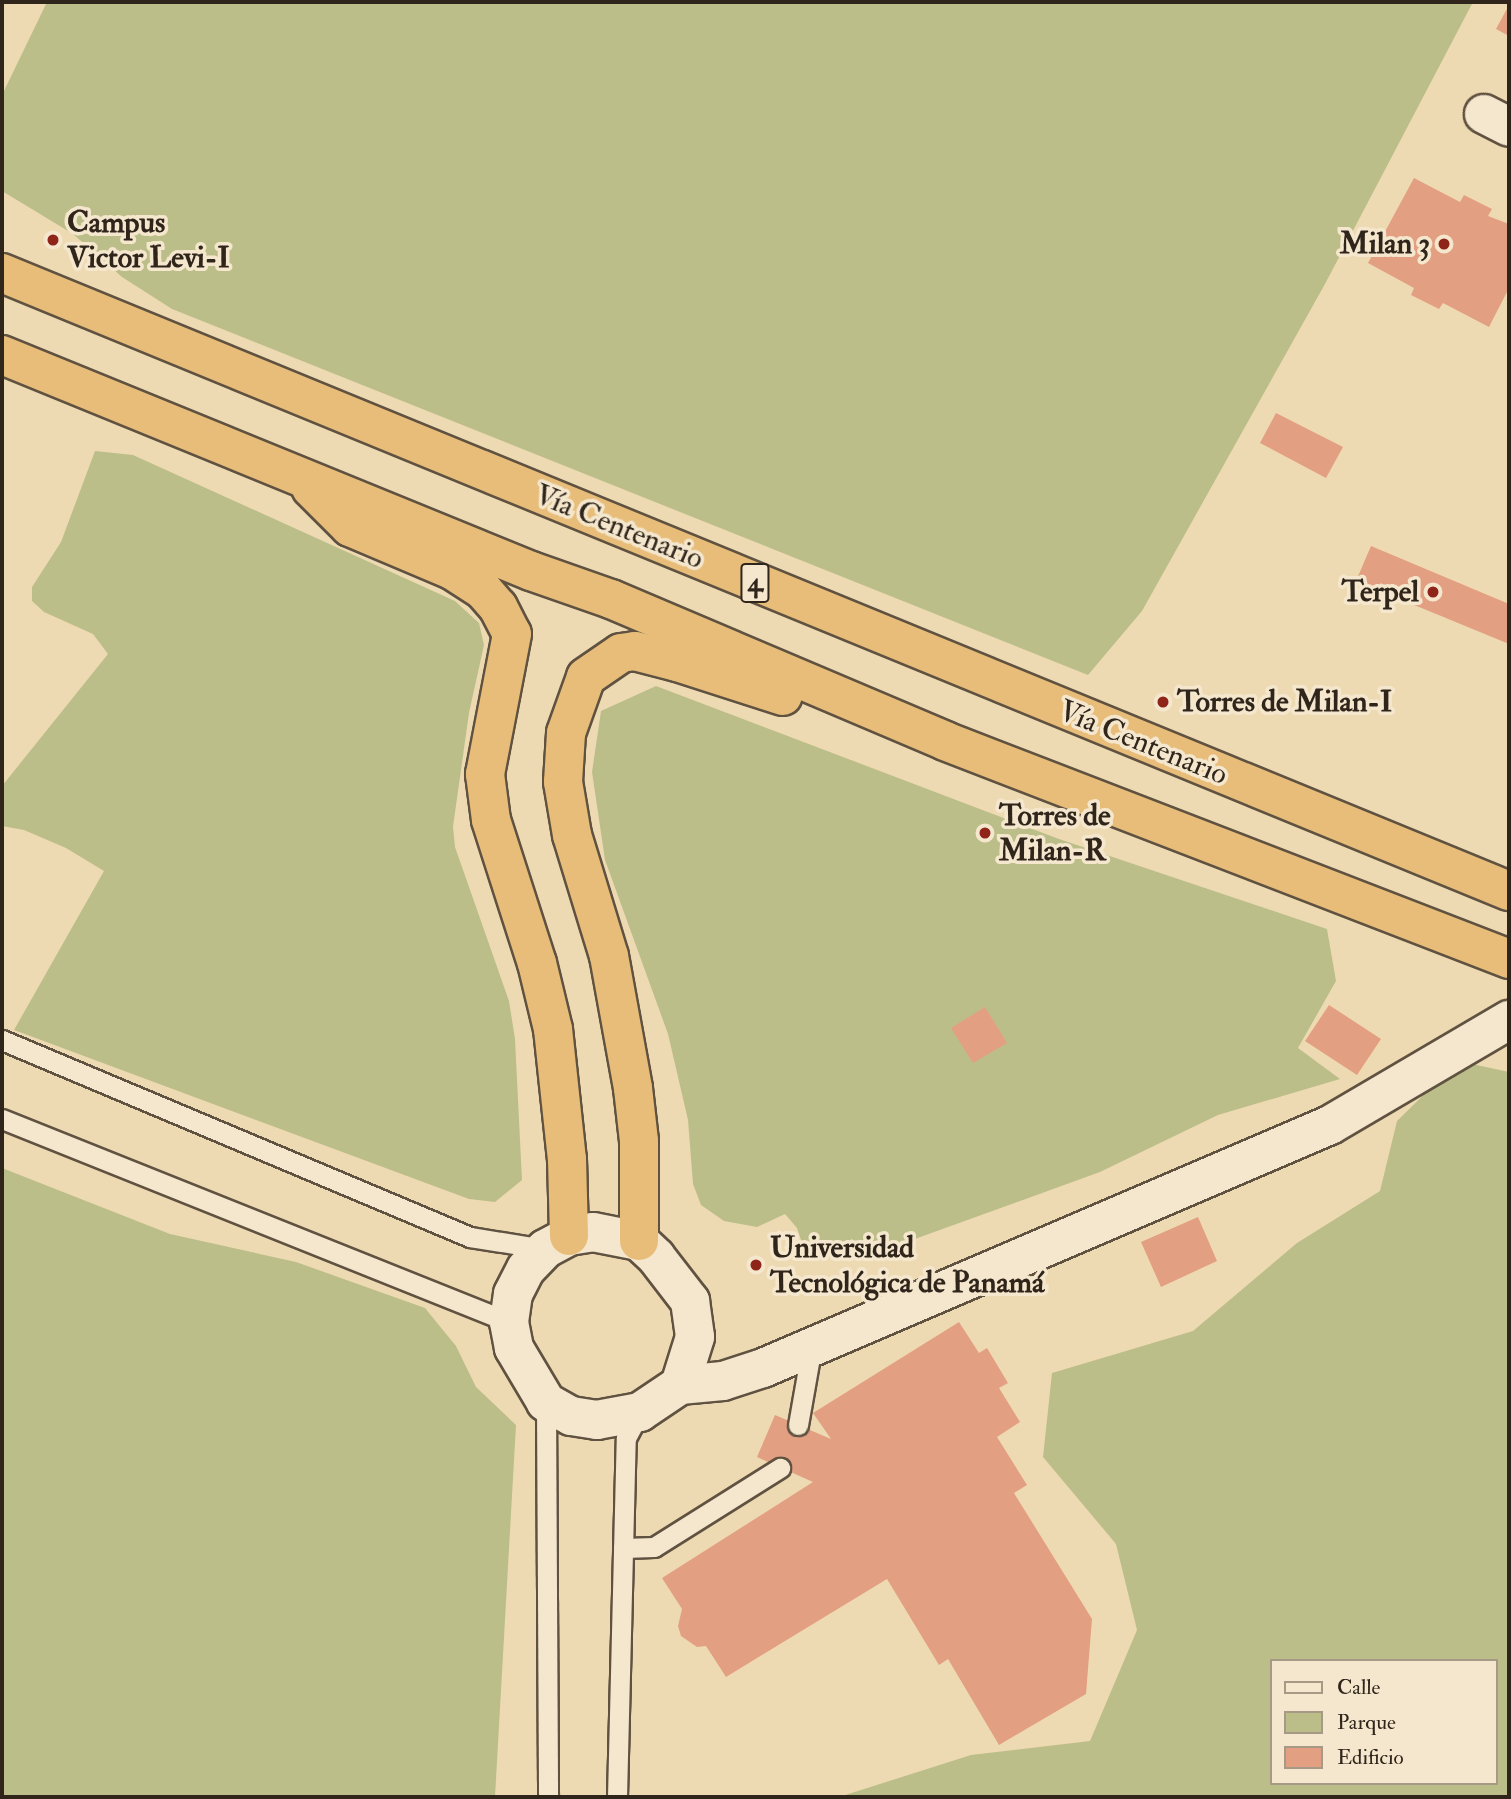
<!DOCTYPE html>
<meta charset="utf-8">
<style>
body{margin:0}
#map{position:relative;width:1511px;height:1799px;overflow:hidden;background:#eedab2;font-family:"IM FELL Double Pica",serif}
div>[style]{position:absolute}
.green>*{inset:0;background:#bcbe89}
.building>*{inset:0;background:#e39f82}
.roads{filter:drop-shadow(2px 0 #605241) drop-shadow(-2px 0 #605241) drop-shadow(0 2px #605241) drop-shadow(0 -2px #605241)}
.service>*{height:19px;margin:-9.5px;padding:0 9.5px;transform-origin:9.5px;border-radius:9.5px;background:#f4e7cd}
.minor>*{height:38px;margin:-19px;padding:0 19px;transform-origin:19px;border-radius:19px;background:#f4e7cd}
.trunk>*{height:38px;margin:-19px;padding:0 19px;transform-origin:19px;border-radius:19px;background:#e7bd79}
.dots>*{width:19px;height:19px;translate:-50% -50%;box-sizing:border-box;border:4px solid #f4e7cd;border-radius:50%}
span{translate:-50% -50%;white-space:nowrap;text-align:center;line-height:1.15;-webkit-text-stroke:7px #f4e7cd;paint-order:stroke}
.shield-label span{padding:2px 5px;background:#f4e7cd;border:2px solid;border-radius:5px;-webkit-text-stroke-width:0}
.shield-label{font-size:28px;color:#30251b;font-weight:700}
.poi-label{font-size:30px;color:#30251b;font-weight:700}
.left{translate:0 -50%;text-align:left}
.right{translate:-100% -50%;text-align:right}
.street-label{font-size:30px;color:#30251b}
.frame{position:absolute;inset:0;border:4px solid #30251b;pointer-events:none}
.legend{position:absolute;left:1270px;top:1659px;width:228px;height:126px;box-sizing:border-box;background:#f4e7cd;border:2px solid #a69986;margin:0;padding:9px 12px;list-style:none;font-size:21px;color:#30251b}
.legend li{display:flex;align-items:center;gap:14px;height:35px}
.legend b{width:35px;border:2px solid #a69986}
</style>
<div id="map">
<div class="green">
<div style="clip-path:polygon(47px 2px,1473px 2px,1325px 284px,1142px 611px,1088px 675px,172px 309px,122px 277px,73px 234px,2px 191px,2px 95px)"></div>
<div style="clip-path:polygon(95px 451px,133px 455px,455px 601px,479px 623px,484px 645px,469px 713px,453px 827px,455px 847px,509px 1001px,515px 1039px,522px 1180px,495px 1202px,469px 1199px,14px 1030px,104px 871px,66px 848px,24px 830px,2px 826px,2px 786px,108px 654px,93px 634px,44px 612px,32px 601px,32px 587px,61px 542px)"></div>
<div style="clip-path:polygon(656px 686px,1059px 839px,1327px 929px,1336px 981px,1298px 1048px,1340px 1079px,1218px 1115px,1100px 1172px,865px 1257px,831px 1258px,804px 1249px,797px 1228px,785px 1214px,757px 1227px,724px 1221px,701px 1205px,693px 1184px,688px 1120px,668px 1034px,605px 860px,592px 772px,601px 711px)"></div>
<div style="clip-path:polygon(evenodd,1458px 1061px,1509px 1072px,1509px 1797px,839px 1797px,971px 1755px,1090px 1741px,1137px 1630px,1116px 1544px,1043px 1457px,1052px 1373px,1193px 1331px,1297px 1243px,1380px 1191px,1397px 1121px,1458px 1061px,1271px 1661px,1495px 1661px,1495px 1783px,1271px 1783px,1271px 1661px)"></div>
<div style="clip-path:polygon(2px 1168px,170px 1234px,296px 1262px,425px 1308px,456px 1346px,476px 1387px,516px 1425px,495px 1797px,2px 1797px)"></div>
</div>
<div class="building">
<div style="clip-path:polygon(1509px 5px,1509px 36px,1496px 29px)"></div>
<div style="clip-path:polygon(1414px 178px,1460px 202px,1464px 195px,1492px 209px,1488px 216px,1509px 224px,1509px 288px,1489px 327px,1443px 303px,1439px 309px,1411px 295px,1414px 288px,1368px 263px)"></div>
<div style="clip-path:polygon(1276px 413px,1343px 447px,1326px 478px,1260px 443px)"></div>
<div style="clip-path:polygon(1371px 546px,1509px 604px,1509px 644px,1356px 581px)"></div>
<div style="clip-path:polygon(1329px 1005px,1381px 1039px,1357px 1075px,1305px 1041px)"></div>
<div style="clip-path:polygon(985px 1007px,1007px 1043px,973px 1063px,951px 1028px)"></div>
<div style="clip-path:polygon(1198px 1217px,1217px 1261px,1161px 1287px,1141px 1242px)"></div>
<div style="clip-path:polygon(959px 1322px,979px 1353px,987px 1348px,1008px 1383px,999px 1388px,1020px 1422px,997px 1437px,1027px 1485px,1014px 1493px,1092px 1619px,1086px 1694px,999px 1745px,948px 1659px,939px 1665px,887px 1579px,726px 1677px,706px 1646px,697px 1647px,681px 1636px,678px 1626px,682px 1609px,662px 1578px,813px 1482px,757px 1457px,775px 1415px,831px 1439px,813px 1413px)"></div>
</div>
<div class="roads">
<div class="service">
<div style="left:2px;top:1040px;width:508px;rotate:22.83deg"></div>
<div style="left:470px;top:1237px;width:76px;rotate:9.1deg"></div>
<div style="left:2px;top:1119px;width:546px;rotate:21.82deg"></div>
<div style="left:546px;top:1402px;width:395px;rotate:89.7deg"></div>
<div style="left:798px;top:1425px;width:80px;rotate:-80deg"></div>
<div style="left:623px;top:1548px;width:31px;rotate:-2deg"></div>
<div style="left:654px;top:1547px;width:149px;rotate:-32.1deg"></div>
<div style="left:617px;top:1797px;width:359px;rotate:-88.6deg"></div>
<div style="left:626px;top:1438px;width:30px;rotate:-62deg"></div>
</div>
<div class="minor">
<div style="left:1484px;top:114px;width:28px;rotate:27deg"></div>
<div style="left:593px;top:1232px;width:47px;rotate:11.1deg"></div>
<div style="left:639px;top:1241px;width:23px;rotate:43deg"></div>
<div style="left:656px;top:1257px;width:56px;rotate:52.3deg"></div>
<div style="left:690px;top:1301px;width:36px;rotate:82deg"></div>
<div style="left:695px;top:1337px;width:50px;rotate:107.4deg"></div>
<div style="left:680px;top:1385px;width:48px;rotate:146deg"></div>
<div style="left:640px;top:1412px;width:44px;rotate:169.5deg"></div>
<div style="left:597px;top:1420px;width:26px;rotate:-171deg"></div>
<div style="left:571px;top:1416px;width:29px;rotate:-151deg"></div>
<div style="left:546px;top:1402px;width:63px;rotate:-120.7deg"></div>
<div style="left:514px;top:1348px;width:26px;rotate:-101deg"></div>
<div style="left:509px;top:1322px;width:28px;rotate:-82deg"></div>
<div style="left:513px;top:1294px;width:28px;rotate:-63deg"></div>
<div style="left:526px;top:1269px;width:28px;rotate:-46deg"></div>
<div style="left:545px;top:1249px;width:27px;rotate:-28deg"></div>
<div style="left:569px;top:1236px;width:24px;rotate:-9deg"></div>
<div style="left:680px;top:1385px;width:43px;rotate:-5.3deg"></div>
<div style="left:723px;top:1381px;width:42px;rotate:-18deg"></div>
<div style="left:763px;top:1368px;width:617px;rotate:-23.2deg"></div>
<div style="left:1330px;top:1125px;width:208px;rotate:-30.4deg"></div>
</div>
<div class="trunk">
<div style="left:2px;top:273px;width:1629px;rotate:22.3deg"></div>
<div style="left:2px;top:355px;width:571px;rotate:22.21deg"></div>
<div style="left:531px;top:571px;width:85px;rotate:19.3deg"></div>
<div style="left:611px;top:599px;width:363px;rotate:23deg"></div>
<div style="left:945px;top:741px;width:605px;rotate:21.13deg"></div>
<div style="left:311px;top:488px;width:55px;rotate:45deg"></div>
<div style="left:350px;top:527px;width:111px;rotate:22.9deg"></div>
<div style="left:452px;top:570px;width:37px;rotate:33deg"></div>
<div style="left:483px;top:590px;width:23px;rotate:49deg"></div>
<div style="left:498px;top:607px;width:30px;rotate:63deg"></div>
<div style="left:512px;top:634px;width:143px;rotate:100.9deg"></div>
<div style="left:485px;top:774px;width:46px;rotate:82.6deg"></div>
<div style="left:491px;top:820px;width:150px;rotate:72.2deg"></div>
<div style="left:537px;top:963px;width:68px;rotate:76.4deg"></div>
<div style="left:553px;top:1029px;width:131px;rotate:83.9deg"></div>
<div style="left:567px;top:1159px;width:77px;rotate:88.5deg"></div>
<div style="left:639px;top:1241px;width:100px;rotate:-90deg"></div>
<div style="left:639px;top:1141px;width:53px;rotate:-96.5deg"></div>
<div style="left:633px;top:1088px;width:134px;rotate:-100.3deg"></div>
<div style="left:609px;top:956px;width:127px;rotate:-107deg"></div>
<div style="left:572px;top:835px;width:54px;rotate:-99.6deg"></div>
<div style="left:563px;top:782px;width:49px;rotate:-86.5deg"></div>
<div style="left:566px;top:733px;width:59px;rotate:-70.3deg"></div>
<div style="left:586px;top:677px;width:42px;rotate:-34.4deg"></div>
<div style="left:621px;top:653px;width:14px;rotate:-8deg"></div>
<div style="left:635px;top:651px;width:43px;rotate:14.7deg"></div>
<div style="left:677px;top:662px;width:111px;rotate:17.8deg"></div>
</div>
</div>
<div class="dots">
<div style="left:53px;top:240px;background:#8f2418"></div>
<div style="left:1444px;top:244px;background:#8f2418"></div>
<div style="left:1433px;top:592px;background:#8f2418"></div>
<div style="left:1163px;top:702px;background:#8f2418"></div>
<div style="left:985px;top:833px;background:#8f2418"></div>
<div style="left:756px;top:1265px;background:#8f2418"></div>
</div>
<div class="shield-label">
<span style="left:755px;top:583px">4</span>
</div>
<div class="poi-label">
<span class="left" style="left:67px;top:240px">Campus<br>Victor Levi-I</span>
<span class="right" style="left:1430px;top:244px">Milan 3</span>
<span class="right" style="left:1419px;top:592px">Terpel</span>
<span class="left" style="left:1177px;top:702px">Torres de Milan-I</span>
<span class="left" style="left:999px;top:833px">Torres de<br>Milan-R</span>
<span class="left" style="left:770px;top:1265px">Universidad<br>Tecnológica de Panamá</span>
</div>
<div class="street-label">
<span style="left:619px;top:527px;rotate:22deg">Vía Centenario</span>
<span style="left:1143px;top:743px;rotate:22deg">Vía Centenario</span>
</div>
<div class="frame"></div>
<ul class="legend">
<li><b style="height:9px;background:#f4e7cd"></b>Calle</li>
<li><b style="height:19px;background:#bcbe89"></b>Parque</li>
<li><b style="height:19px;background:#e39f82"></b>Edificio</li>
</ul>
</div>
